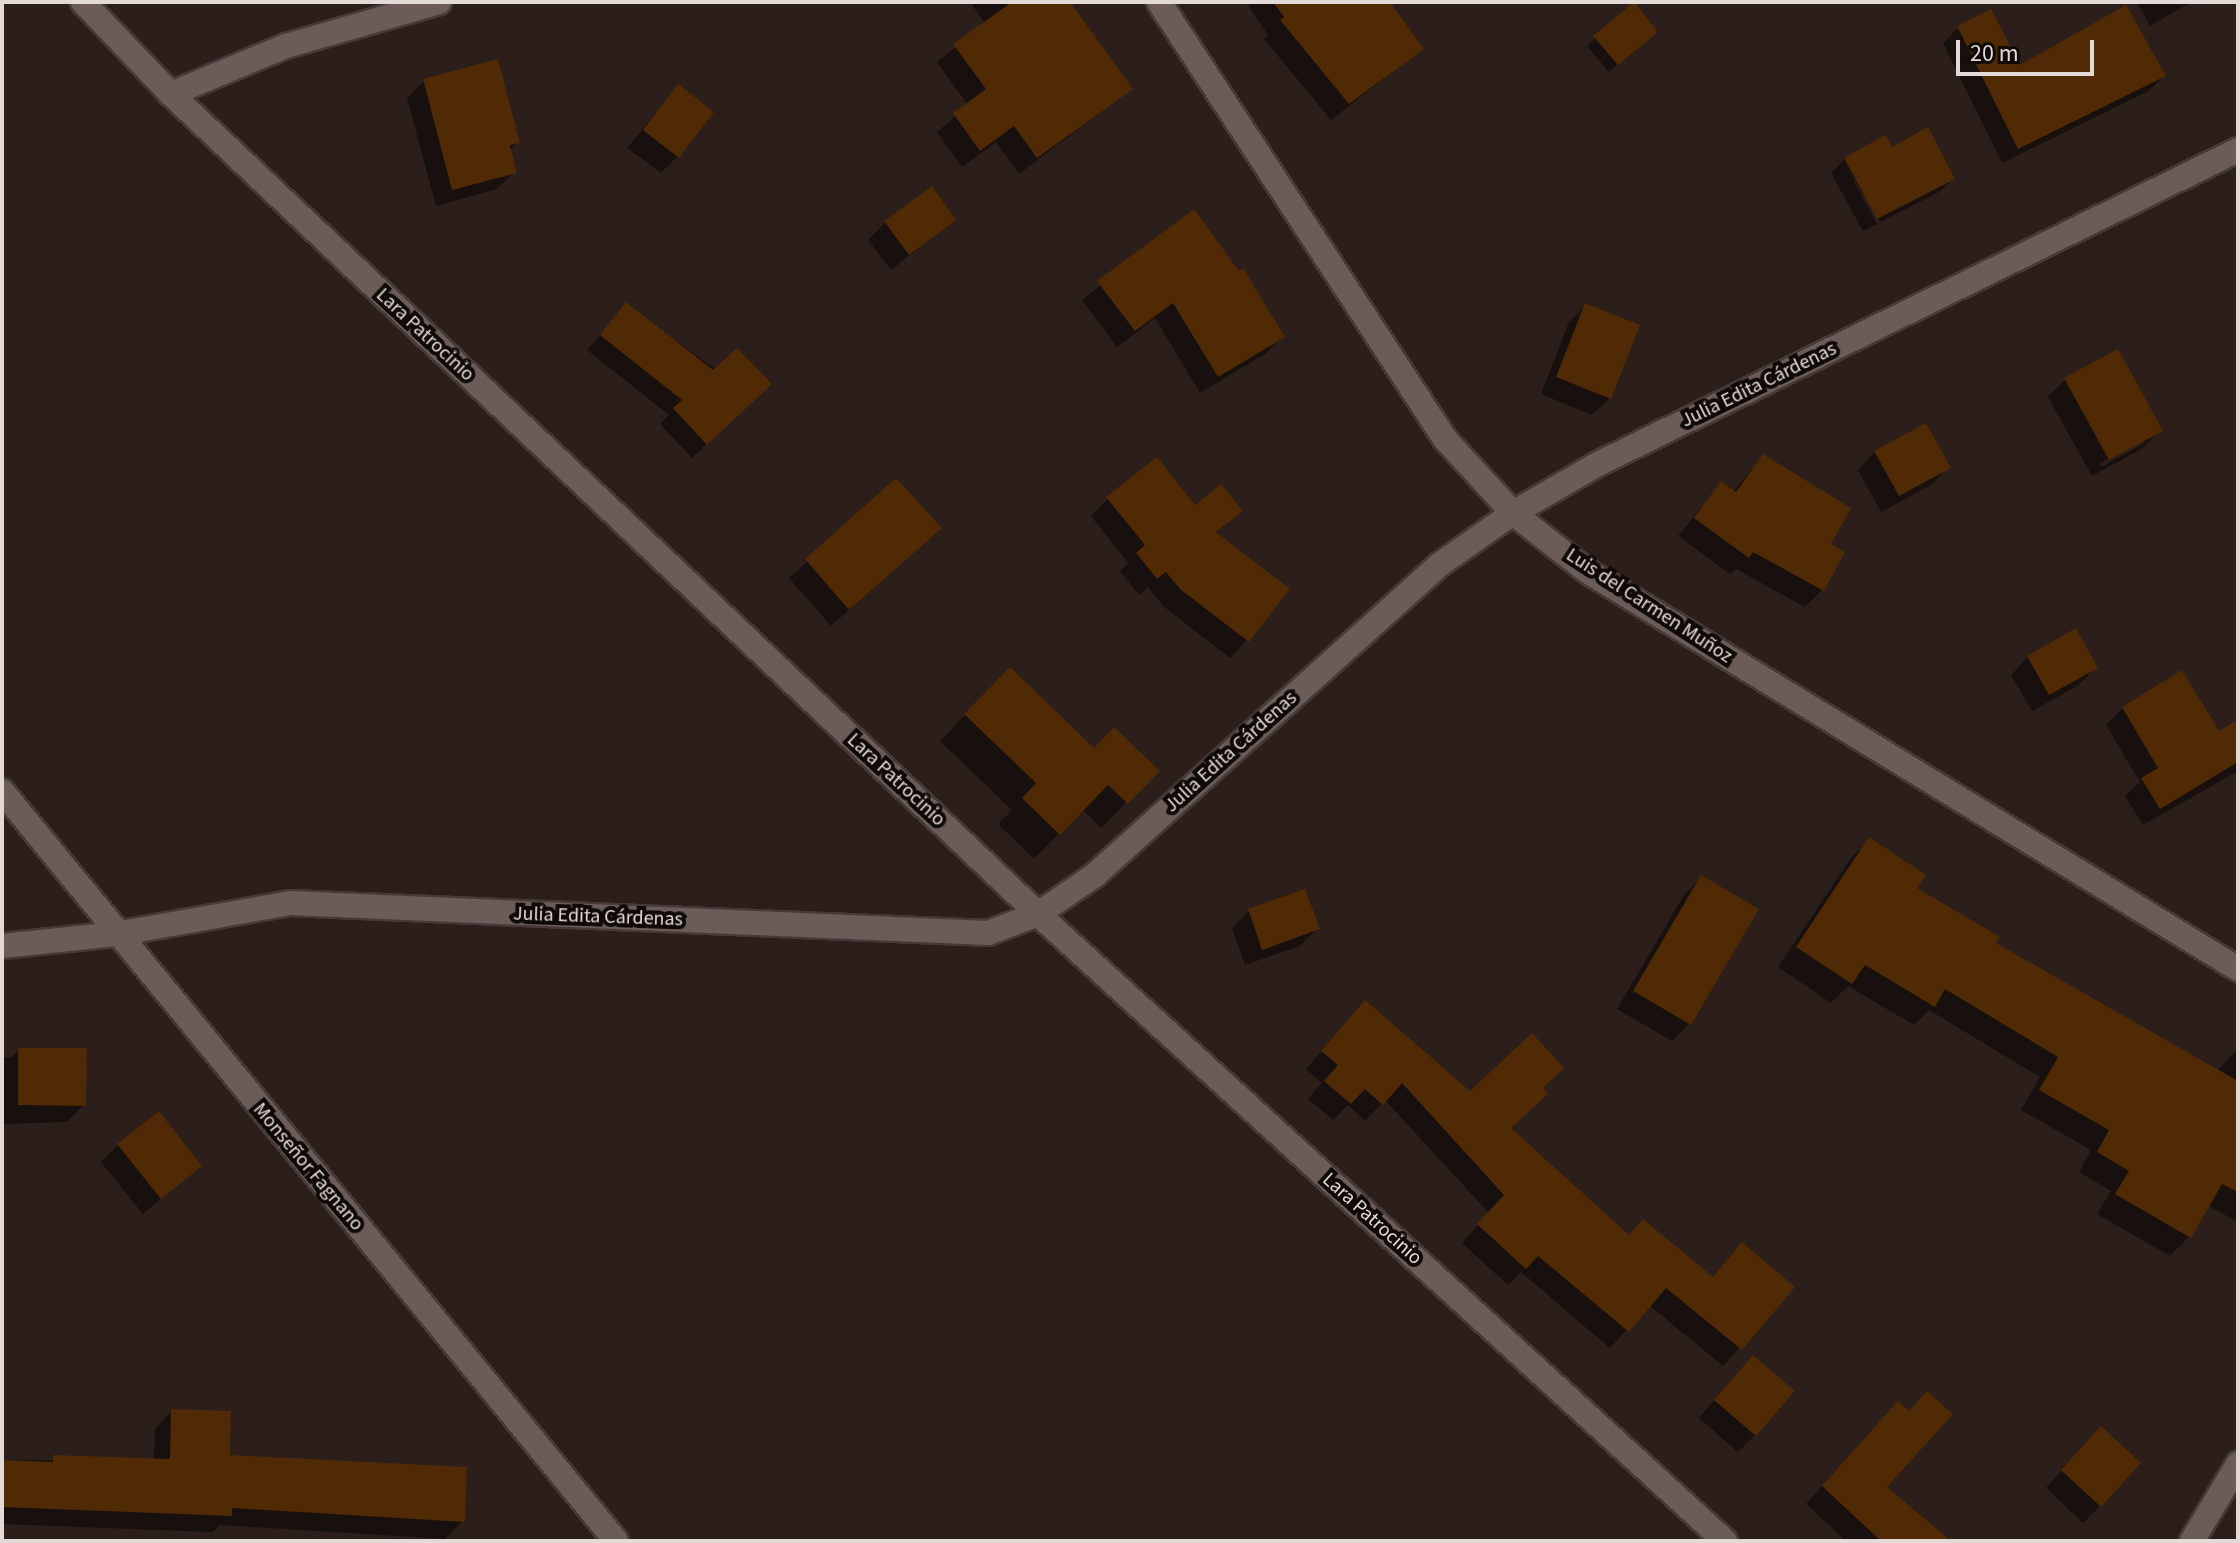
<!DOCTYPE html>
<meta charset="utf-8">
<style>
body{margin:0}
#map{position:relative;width:2240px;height:1543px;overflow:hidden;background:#2b1e1b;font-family:"Source Sans 3",sans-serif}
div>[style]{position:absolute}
.shadow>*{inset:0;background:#0007}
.building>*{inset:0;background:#502a04}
.roads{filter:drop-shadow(2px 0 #453a38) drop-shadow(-2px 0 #453a38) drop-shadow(0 2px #453a38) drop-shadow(0 -2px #453a38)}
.minor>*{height:24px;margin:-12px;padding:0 12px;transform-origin:12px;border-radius:12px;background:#6b5c58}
.tertiary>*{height:24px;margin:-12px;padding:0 12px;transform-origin:12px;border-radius:12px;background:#6b5c58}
span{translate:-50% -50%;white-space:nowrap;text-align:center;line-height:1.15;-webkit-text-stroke:8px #0f0a08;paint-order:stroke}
.street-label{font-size:20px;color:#e3d9d7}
.frame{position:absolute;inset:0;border:4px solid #e3d9d7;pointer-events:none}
.scale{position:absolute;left:1956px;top:40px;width:138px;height:36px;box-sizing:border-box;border:4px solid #e3d9d7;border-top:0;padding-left:10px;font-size:24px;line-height:28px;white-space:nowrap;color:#e3d9d7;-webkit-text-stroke:6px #0f0a08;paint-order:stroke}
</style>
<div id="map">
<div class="shadow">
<div style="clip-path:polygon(970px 2px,1069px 2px,1130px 89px,1019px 174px,996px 142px,962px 167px,937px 132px,968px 105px,937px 62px,985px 23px)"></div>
<div style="clip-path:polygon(1246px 2px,1387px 2px,1422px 49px,1331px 120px,1264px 39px,1268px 35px)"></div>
<div style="clip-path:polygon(2137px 2px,2191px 2px,2150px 26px)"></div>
<div style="clip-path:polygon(1958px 28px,2019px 68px,2164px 76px,2149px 91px,2002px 163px,1943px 43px)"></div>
<div style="clip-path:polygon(1595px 38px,1647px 39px,1609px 72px,1587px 46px)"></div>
<div style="clip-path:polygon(424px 81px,518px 142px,509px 151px,514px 172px,497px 189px,436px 206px,407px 98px)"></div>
<div style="clip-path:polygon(678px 86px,678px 156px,661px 173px,627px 148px)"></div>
<div style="clip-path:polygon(1891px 150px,1953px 179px,1939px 192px,1880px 222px,1843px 161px,1877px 224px,1863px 231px,1831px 173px,1845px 159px)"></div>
<div style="clip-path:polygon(1193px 212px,1282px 337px,1265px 354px,1200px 393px,1155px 318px,1117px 347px,1082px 300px)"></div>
<div style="clip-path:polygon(954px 220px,891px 270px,868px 240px,885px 223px)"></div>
<div style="clip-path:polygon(626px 305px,755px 398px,692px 458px,660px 424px,669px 415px,587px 350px)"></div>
<div style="clip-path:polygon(1586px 305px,1610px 398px,1592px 415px,1541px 394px,1569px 322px)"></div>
<div style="clip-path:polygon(evenodd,2066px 379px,2160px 430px,2143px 448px,2092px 476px,2048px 397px,2066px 379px,2143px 439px,2143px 444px,2101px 467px,2100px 463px,2143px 439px)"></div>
<div style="clip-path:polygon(1875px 452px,1948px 467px,1931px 485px,1881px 512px,1858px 470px)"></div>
<div style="clip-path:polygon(1763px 457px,1829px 544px,1822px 590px,1805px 607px,1736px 569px,1730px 574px,1678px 536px,1721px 484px,1733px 492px)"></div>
<div style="clip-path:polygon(896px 481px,922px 545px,831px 626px,789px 578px)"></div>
<div style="clip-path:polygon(1108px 499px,1240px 511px,1215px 534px,1247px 640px,1230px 658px,1163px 606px,1148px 587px,1139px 595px,1120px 571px,1128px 563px,1091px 516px)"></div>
<div style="clip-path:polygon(2075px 630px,2096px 667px,2079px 685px,2032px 711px,2011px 675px,2028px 657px)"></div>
<div style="clip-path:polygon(1010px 669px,1094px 750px,1157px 771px,1101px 828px,1082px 809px,1034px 859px,998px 824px,1012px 810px,940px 741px)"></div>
<div style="clip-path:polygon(2123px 708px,2218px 734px,2238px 722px,2238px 771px,2143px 825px,2125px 796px,2140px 782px,2106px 725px)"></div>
<div style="clip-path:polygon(1869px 840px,1914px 889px,1994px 944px,2217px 1071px,2238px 1049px,2238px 1222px,2207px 1205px,2189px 1237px,2170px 1256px,2097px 1214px,2111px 1191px,2079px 1172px,2091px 1150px,2021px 1110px,2040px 1077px,1929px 1010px,1914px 1025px,1848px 986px,1831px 1003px,1778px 967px,1850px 859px)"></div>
<div style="clip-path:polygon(1701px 878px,1689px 1024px,1672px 1041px,1617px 1009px,1684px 895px)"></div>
<div style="clip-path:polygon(1249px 911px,1317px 929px,1300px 946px,1245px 965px,1232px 928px)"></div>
<div style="clip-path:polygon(1365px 1003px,1470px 1094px,1541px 1088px,1509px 1129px,1628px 1237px,1711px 1279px,1742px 1245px,1793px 1287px,1723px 1366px,1649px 1305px,1610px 1348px,1521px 1272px,1508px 1285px,1462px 1243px,1489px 1213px,1385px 1100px,1365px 1121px,1348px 1105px,1333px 1120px,1308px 1099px,1322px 1083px,1306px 1069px)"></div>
<div style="clip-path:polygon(19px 1050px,84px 1105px,67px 1122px,2px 1124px,2px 1057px,11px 1058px)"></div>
<div style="clip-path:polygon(118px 1145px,200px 1165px,143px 1214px,101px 1162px)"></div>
<div style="clip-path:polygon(1736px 1375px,1755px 1435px,1738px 1452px,1699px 1418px)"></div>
<div style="clip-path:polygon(172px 1411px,228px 1457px,463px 1521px,445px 1539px,220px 1525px,213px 1532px,2px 1524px,2px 1460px,154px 1461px,155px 1429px)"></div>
<div style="clip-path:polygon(1881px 1421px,1884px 1487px,1948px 1541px,1846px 1541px,1806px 1504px)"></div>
<div style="clip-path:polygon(2084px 1446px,2100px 1506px,2083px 1523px,2046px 1488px)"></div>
</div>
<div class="building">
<div style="clip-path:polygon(1012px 2px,1070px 2px,1133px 89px,1037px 158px,1014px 126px,980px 151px,953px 113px,986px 89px,953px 44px)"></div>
<div style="clip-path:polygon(1273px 2px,1390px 2px,1424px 49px,1349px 104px,1280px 20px,1284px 17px)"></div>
<div style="clip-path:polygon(1634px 2px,1658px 32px,1618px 65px,1593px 36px)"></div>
<div style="clip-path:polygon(2126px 5px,2166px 76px,2018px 149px,1957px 26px,1991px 9px,2020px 65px)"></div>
<div style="clip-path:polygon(498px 59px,520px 143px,510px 145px,517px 173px,452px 190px,423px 79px)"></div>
<div style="clip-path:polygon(678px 84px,714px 112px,679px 158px,643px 130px)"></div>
<div style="clip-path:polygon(1928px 127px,1955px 179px,1877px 219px,1844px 158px,1885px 135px,1892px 147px)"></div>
<div style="clip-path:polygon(932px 186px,956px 220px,909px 255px,884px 221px)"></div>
<div style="clip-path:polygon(1194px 209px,1239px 271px,1243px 268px,1285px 337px,1218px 377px,1173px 303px,1135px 331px,1097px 281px)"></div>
<div style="clip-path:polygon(626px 302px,713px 370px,737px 348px,772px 384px,707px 445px,673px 408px,682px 400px,600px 335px)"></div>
<div style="clip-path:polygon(1585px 303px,1640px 325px,1611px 399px,1556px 377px)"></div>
<div style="clip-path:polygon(2118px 349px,2163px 431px,2109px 460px,2064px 378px)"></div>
<div style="clip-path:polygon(1926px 423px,1951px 468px,1899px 496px,1874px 451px)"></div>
<div style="clip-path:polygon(1763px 454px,1851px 508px,1831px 544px,1845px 552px,1824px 591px,1753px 552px,1749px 558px,1694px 518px,1721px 481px,1736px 492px)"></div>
<div style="clip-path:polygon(1157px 457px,1195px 505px,1221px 484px,1243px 511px,1216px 532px,1290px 589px,1249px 642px,1180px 589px,1166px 572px,1157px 579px,1136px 553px,1145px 545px,1106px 497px)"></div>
<div style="clip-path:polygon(896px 478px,942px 528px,849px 610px,805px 559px)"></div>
<div style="clip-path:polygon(2076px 628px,2098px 668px,2049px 695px,2027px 656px)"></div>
<div style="clip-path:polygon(1010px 667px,1094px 748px,1114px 727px,1160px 771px,1128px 804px,1108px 785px,1060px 835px,1022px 798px,1036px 783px,964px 714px)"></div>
<div style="clip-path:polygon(2182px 670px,2219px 731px,2238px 720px,2238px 762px,2160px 809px,2141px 778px,2158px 768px,2122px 707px)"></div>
<div style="clip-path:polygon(1869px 837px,1926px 875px,1917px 888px,2000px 937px,1996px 943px,2238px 1081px,2238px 1192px,2222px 1184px,2191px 1238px,2115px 1194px,2129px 1171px,2097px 1152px,2109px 1130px,2039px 1090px,2058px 1057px,1945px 989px,1935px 1007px,1865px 965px,1852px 984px,1796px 947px)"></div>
<div style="clip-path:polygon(1701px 875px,1759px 909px,1691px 1025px,1633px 991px)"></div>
<div style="clip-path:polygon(1305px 889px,1320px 929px,1262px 950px,1248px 909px)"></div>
<div style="clip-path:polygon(1365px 1000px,1470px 1091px,1532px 1033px,1564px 1068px,1543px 1088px,1548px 1094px,1511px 1128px,1629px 1235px,1643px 1219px,1713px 1277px,1742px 1242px,1795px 1287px,1742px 1350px,1666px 1288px,1629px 1332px,1538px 1256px,1526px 1269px,1477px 1224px,1504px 1195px,1402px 1083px,1383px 1105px,1365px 1089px,1351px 1104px,1324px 1081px,1338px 1065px,1321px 1051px)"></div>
<div style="clip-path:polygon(18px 1048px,87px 1048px,86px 1106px,18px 1105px)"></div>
<div style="clip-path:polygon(159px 1111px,202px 1166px,161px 1199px,117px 1144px)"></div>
<div style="clip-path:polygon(1753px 1355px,1795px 1391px,1756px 1436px,1714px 1400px)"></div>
<div style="clip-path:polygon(1927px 1391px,1953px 1414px,1887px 1487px,1951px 1541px,1881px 1541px,1822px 1486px,1898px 1401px,1909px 1411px)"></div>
<div style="clip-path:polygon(171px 1409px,231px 1411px,230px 1455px,467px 1467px,465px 1522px,232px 1508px,232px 1516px,2px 1507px,2px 1460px,53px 1462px,53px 1455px,170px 1459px)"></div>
<div style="clip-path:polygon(2101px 1426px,2141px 1463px,2101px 1507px,2061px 1470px)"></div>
</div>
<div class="roads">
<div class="minor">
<div style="left:83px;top:2px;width:127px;rotate:46.3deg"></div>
<div style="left:171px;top:94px;width:1193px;rotate:43.4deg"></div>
<div style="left:1038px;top:914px;width:930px;rotate:42.39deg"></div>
<div style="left:1159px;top:2px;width:522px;rotate:56.8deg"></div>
<div style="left:1445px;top:439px;width:100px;rotate:47.4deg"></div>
<div style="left:1513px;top:513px;width:94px;rotate:38.1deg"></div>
<div style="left:1587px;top:571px;width:763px;rotate:31.44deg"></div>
<div style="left:171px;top:94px;width:125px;rotate:-22.7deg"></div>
<div style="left:286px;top:46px;width:159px;rotate:-16deg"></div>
<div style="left:2px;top:946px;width:115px;rotate:-6deg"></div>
<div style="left:116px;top:934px;width:177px;rotate:-10.1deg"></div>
<div style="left:290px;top:903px;width:699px;rotate:2.46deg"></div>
<div style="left:988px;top:933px;width:53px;rotate:-20.8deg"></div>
<div style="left:1038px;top:914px;width:69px;rotate:-34.4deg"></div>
<div style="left:1095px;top:875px;width:463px;rotate:-42deg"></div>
<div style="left:1439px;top:565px;width:90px;rotate:-35.1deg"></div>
<div style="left:1513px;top:513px;width:96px;rotate:-30deg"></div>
<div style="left:1596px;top:465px;width:715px;rotate:-26.14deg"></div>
<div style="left:2192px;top:1541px;width:90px;rotate:-59.1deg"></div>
</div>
<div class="tertiary">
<div style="left:2px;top:791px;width:969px;rotate:50.69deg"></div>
</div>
</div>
<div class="street-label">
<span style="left:425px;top:335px;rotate:43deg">Lara Patrocinio</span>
<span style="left:1759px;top:385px;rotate:-26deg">Julia Edita Cárdenas</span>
<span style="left:1649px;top:606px;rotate:33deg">Luis del Carmen Muñoz</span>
<span style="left:1231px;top:752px;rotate:-42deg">Julia Edita Cárdenas</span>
<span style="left:896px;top:780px;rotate:43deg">Lara Patrocinio</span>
<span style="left:598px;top:917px;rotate:2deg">Julia Edita Cárdenas</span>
<span style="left:308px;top:1167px;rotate:50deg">Monseñor Fagnano</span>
<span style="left:1372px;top:1219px;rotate:42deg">Lara Patrocinio</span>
</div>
<div class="frame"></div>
<div class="scale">20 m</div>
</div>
